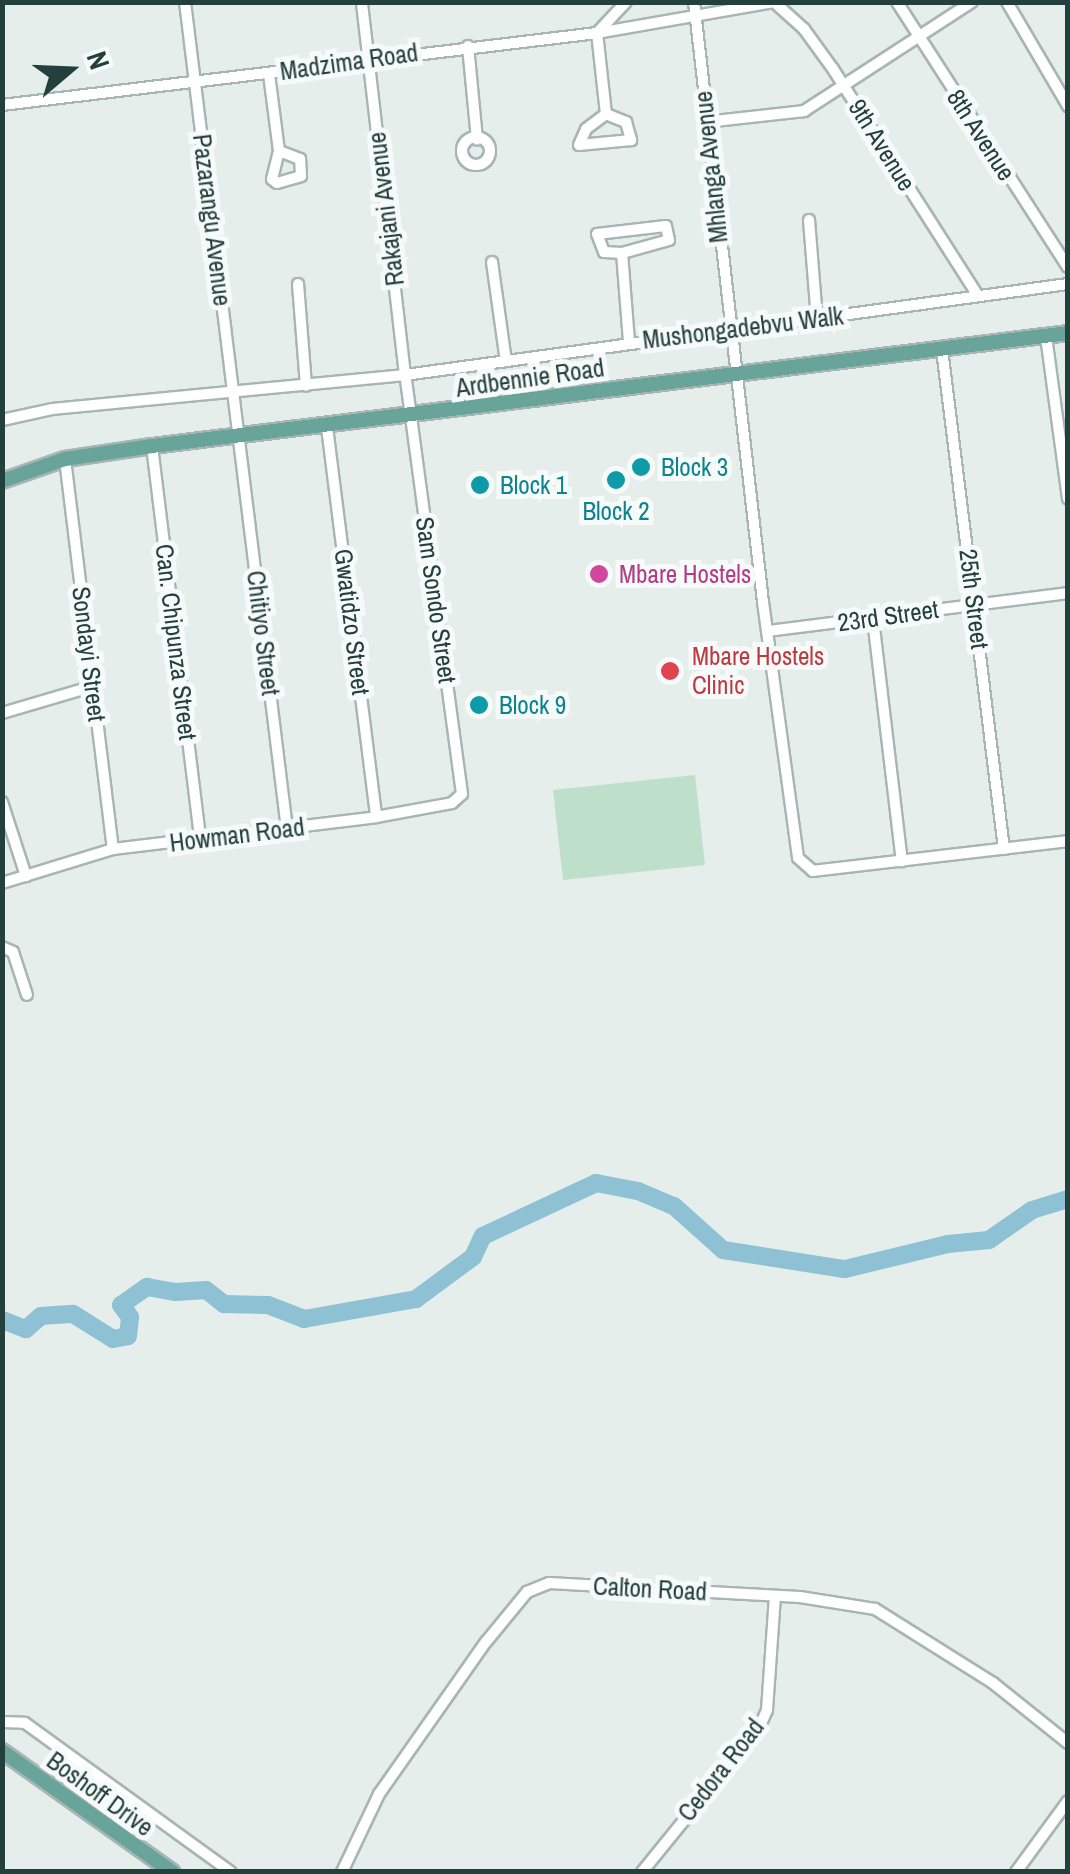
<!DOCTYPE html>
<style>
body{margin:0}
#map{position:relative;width:1070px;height:1874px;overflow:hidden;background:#e5eeeb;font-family:"Archivo Narrow",sans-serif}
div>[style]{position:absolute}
.green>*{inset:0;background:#bedfca}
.river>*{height:18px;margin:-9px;padding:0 9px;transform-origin:9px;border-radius:9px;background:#8dc1d3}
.roads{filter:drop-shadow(2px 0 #a7b6b3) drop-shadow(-2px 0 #a7b6b3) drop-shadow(0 2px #a7b6b3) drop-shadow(0 -2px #a7b6b3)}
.minor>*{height:10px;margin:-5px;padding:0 5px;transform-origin:5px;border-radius:5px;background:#fff}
.minor>.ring{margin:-5px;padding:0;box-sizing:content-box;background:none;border:10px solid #fff;border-radius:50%}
.major>*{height:14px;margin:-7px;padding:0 7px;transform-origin:7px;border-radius:7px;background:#69a49b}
.dots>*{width:28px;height:28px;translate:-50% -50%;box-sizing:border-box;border:5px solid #f6faf8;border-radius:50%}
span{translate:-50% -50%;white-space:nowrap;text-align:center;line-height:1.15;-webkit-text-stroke:10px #f6faf8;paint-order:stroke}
.street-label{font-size:25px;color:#24403c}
.culture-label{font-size:25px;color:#0d838f}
.left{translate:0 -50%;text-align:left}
.hotel-label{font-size:25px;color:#b23c85}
.health-label{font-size:25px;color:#be3a42}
.frame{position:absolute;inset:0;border:5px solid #24403c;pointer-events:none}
.north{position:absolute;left:20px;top:20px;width:100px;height:100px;-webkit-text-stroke:8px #f6faf8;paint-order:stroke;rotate:71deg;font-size:28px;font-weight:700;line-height:40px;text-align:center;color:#24403c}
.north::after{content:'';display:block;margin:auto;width:35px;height:45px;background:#24403c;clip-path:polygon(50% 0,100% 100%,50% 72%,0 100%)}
</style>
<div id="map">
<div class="green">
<div style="clip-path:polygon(695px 775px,705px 865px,563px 880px,553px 790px)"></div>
</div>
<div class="river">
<div style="left:2px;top:1320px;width:26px;rotate:21deg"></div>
<div style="left:26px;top:1329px;width:20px;rotate:-41deg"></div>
<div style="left:41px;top:1316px;width:32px;rotate:-4deg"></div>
<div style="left:73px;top:1314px;width:47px;rotate:32deg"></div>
<div style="left:113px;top:1339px;width:15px;rotate:-11deg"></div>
<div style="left:128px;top:1336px;width:19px;rotate:-84deg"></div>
<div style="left:130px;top:1317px;width:15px;rotate:-127deg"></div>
<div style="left:121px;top:1305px;width:32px;rotate:-35deg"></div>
<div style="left:147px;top:1287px;width:29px;rotate:10deg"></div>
<div style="left:176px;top:1292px;width:30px;rotate:-4deg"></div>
<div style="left:206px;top:1290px;width:23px;rotate:38deg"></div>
<div style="left:224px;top:1304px;width:44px;rotate:1.3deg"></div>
<div style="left:268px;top:1305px;width:39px;rotate:21deg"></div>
<div style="left:304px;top:1319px;width:114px;rotate:-10.1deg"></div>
<div style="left:416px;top:1299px;width:71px;rotate:-36.4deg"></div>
<div style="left:473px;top:1257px;width:23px;rotate:-65deg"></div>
<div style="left:483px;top:1236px;width:125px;rotate:-25.1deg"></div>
<div style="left:596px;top:1183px;width:43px;rotate:10.8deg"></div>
<div style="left:638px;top:1191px;width:39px;rotate:23deg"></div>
<div style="left:674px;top:1206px;width:66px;rotate:41.9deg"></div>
<div style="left:723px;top:1250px;width:123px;rotate:8.9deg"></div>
<div style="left:845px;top:1269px;width:106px;rotate:-13.6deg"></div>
<div style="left:948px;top:1244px;width:41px;rotate:-5.6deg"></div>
<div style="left:989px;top:1240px;width:52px;rotate:-34.9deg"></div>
<div style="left:1032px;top:1210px;width:38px;rotate:-17deg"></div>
</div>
<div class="roads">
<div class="minor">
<div style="left:185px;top:2px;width:833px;rotate:82.97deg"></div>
<div style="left:694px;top:2px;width:604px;rotate:83.44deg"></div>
<div style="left:763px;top:602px;width:258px;rotate:82.2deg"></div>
<div style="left:798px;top:858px;width:20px;rotate:41deg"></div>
<div style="left:813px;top:871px;width:257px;rotate:-6.7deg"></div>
<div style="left:774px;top:2px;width:40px;rotate:42deg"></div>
<div style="left:804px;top:29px;width:49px;rotate:54.1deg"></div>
<div style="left:833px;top:69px;width:269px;rotate:57.4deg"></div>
<div style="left:897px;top:2px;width:315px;rotate:57.2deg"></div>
<div style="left:1007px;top:2px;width:121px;rotate:59.6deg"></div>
<div style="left:468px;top:46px;width:94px;rotate:84.5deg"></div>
<div style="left:269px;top:74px;width:78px;rotate:82.6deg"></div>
<div style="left:279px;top:151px;width:29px;rotate:104deg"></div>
<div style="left:272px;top:179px;width:6px;rotate:39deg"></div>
<div style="left:277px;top:183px;width:25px;rotate:-16deg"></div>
<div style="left:301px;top:176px;width:17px;rotate:-93deg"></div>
<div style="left:300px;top:159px;width:22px;rotate:-159deg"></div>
<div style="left:2px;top:105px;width:599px;rotate:-6.9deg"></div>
<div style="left:597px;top:33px;width:180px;rotate:-9.9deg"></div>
<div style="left:606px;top:114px;width:22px;rotate:22deg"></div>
<div style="left:626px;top:122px;width:19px;rotate:74deg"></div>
<div style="left:631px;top:140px;width:52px;rotate:174.5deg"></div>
<div style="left:579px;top:145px;width:17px;rotate:-66deg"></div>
<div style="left:586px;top:129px;width:25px;rotate:-37deg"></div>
<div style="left:606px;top:114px;width:81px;rotate:-96.3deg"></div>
<div style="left:597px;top:33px;width:42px;rotate:-46.9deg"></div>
<div style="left:706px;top:122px;width:99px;rotate:-6.4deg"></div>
<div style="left:804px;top:111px;width:200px;rotate:-33deg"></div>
<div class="ring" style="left:462px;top:137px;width:18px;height:18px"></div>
<div style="left:809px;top:220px;width:99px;rotate:85.4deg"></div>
<div style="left:666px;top:226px;width:14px;rotate:78deg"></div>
<div style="left:669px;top:240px;width:49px;rotate:164.5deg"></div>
<div style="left:622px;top:253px;width:18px;rotate:-177deg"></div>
<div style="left:604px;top:252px;width:19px;rotate:-111deg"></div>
<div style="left:597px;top:234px;width:69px;rotate:-6.6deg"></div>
<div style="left:622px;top:253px;width:89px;rotate:85.5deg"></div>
<div style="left:492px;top:262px;width:100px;rotate:82deg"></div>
<div style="left:298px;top:284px;width:102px;rotate:85.5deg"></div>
<div style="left:1046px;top:336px;width:164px;rotate:82.3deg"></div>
<div style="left:942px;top:349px;width:504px;rotate:82.93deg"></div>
<div style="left:2px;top:420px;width:51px;rotate:-12.4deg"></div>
<div style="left:52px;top:409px;width:355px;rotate:-5.5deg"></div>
<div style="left:405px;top:375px;width:669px;rotate:-7.82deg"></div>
<div style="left:327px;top:427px;width:393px;rotate:82.8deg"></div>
<div style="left:152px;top:446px;width:396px;rotate:83deg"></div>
<div style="left:65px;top:459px;width:393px;rotate:83deg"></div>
<div style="left:873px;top:619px;width:244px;rotate:83.2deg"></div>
<div style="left:768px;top:631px;width:302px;rotate:-7.2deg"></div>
<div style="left:2px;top:713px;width:96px;rotate:-16.4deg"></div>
<div style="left:2px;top:802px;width:78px;rotate:72deg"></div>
<div style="left:2px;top:883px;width:116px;rotate:-17deg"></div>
<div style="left:113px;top:849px;width:265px;rotate:-6.9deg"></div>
<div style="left:376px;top:817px;width:77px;rotate:-10.4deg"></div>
<div style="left:452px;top:803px;width:13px;rotate:-42deg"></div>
<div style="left:462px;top:794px;width:423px;rotate:-97.7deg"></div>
<div style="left:405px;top:375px;width:375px;rotate:-96.6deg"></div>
<div style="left:2px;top:947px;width:12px;rotate:24deg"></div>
<div style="left:13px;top:952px;width:45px;rotate:72deg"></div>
<div style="left:2px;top:1722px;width:23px;rotate:2deg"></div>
<div style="left:25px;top:1723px;width:254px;rotate:35.9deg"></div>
<div style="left:342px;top:1872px;width:86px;rotate:-64.6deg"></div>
<div style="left:379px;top:1794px;width:186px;rotate:-54.9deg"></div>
<div style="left:486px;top:1642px;width:65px;rotate:-50.6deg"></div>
<div style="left:527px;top:1592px;width:24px;rotate:-22deg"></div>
<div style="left:549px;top:1583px;width:251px;rotate:3.2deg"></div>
<div style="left:800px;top:1597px;width:76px;rotate:9.1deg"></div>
<div style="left:875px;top:1609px;width:139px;rotate:32.1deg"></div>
<div style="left:993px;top:1683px;width:96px;rotate:38.7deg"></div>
<div style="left:642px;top:1872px;width:186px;rotate:-50.9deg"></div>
<div style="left:759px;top:1728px;width:20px;rotate:-66deg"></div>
<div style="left:767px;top:1710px;width:113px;rotate:-86deg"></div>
<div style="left:1016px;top:1872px;width:88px;rotate:-53.8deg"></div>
</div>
<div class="major">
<div style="left:2px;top:481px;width:67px;rotate:-19.2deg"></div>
<div style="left:65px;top:459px;width:88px;rotate:-8.5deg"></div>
<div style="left:152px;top:446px;width:923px;rotate:-7.03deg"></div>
<div style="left:2px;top:1751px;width:209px;rotate:35.4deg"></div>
</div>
</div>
<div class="dots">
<div style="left:641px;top:467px;background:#0f9aa8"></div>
<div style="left:616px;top:480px;background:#0f9aa8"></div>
<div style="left:480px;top:485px;background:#0f9aa8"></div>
<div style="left:599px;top:574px;background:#d1479c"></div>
<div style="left:670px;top:671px;background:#e0444e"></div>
<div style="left:479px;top:705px;background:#0f9aa8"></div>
</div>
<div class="street-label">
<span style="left:349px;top:62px;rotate:-8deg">Madzima Road</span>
<span style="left:981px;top:135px;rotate:57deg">8th Avenue</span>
<span style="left:882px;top:145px;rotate:58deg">9th Avenue</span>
<span style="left:711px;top:167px;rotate:-96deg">Mhlanga Avenue</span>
<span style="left:386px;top:209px;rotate:-97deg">Rakajani Avenue</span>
<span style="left:212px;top:220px;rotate:83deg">Pazarangu Avenue</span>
<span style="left:743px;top:328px;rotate:-7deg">Mushongadebvu Walk</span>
<span style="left:530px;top:378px;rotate:-8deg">Ardbennie Road</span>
<span style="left:974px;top:599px;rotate:83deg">25th Street</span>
<span style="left:436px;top:600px;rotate:82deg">Sam Sondo Street</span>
<span style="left:888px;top:616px;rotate:-8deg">23rd Street</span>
<span style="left:352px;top:622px;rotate:83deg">Gwatidzo Street</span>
<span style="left:263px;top:633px;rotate:83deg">Chitiyo Street</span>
<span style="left:176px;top:642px;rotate:83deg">Can. Chipunza Street</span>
<span style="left:89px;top:654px;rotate:83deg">Sondayi Street</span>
<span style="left:237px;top:835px;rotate:-7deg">Howman Road</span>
<span style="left:650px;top:1589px;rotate:3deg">Calton Road</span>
<span style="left:721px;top:1770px;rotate:-52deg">Cedora Road</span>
<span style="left:100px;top:1794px;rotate:36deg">Boshoff Drive</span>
</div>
<div class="culture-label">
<span class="left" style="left:661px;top:467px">Block 3</span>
<span class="left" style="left:500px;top:485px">Block 1</span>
<span style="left:616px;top:511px">Block 2</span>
<span class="left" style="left:499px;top:705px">Block 9</span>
</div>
<div class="hotel-label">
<span class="left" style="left:619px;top:574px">Mbare Hostels</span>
</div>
<div class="health-label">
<span class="left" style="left:692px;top:671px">Mbare Hostels<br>Clinic</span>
</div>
<div class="frame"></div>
<div class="north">N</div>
</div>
